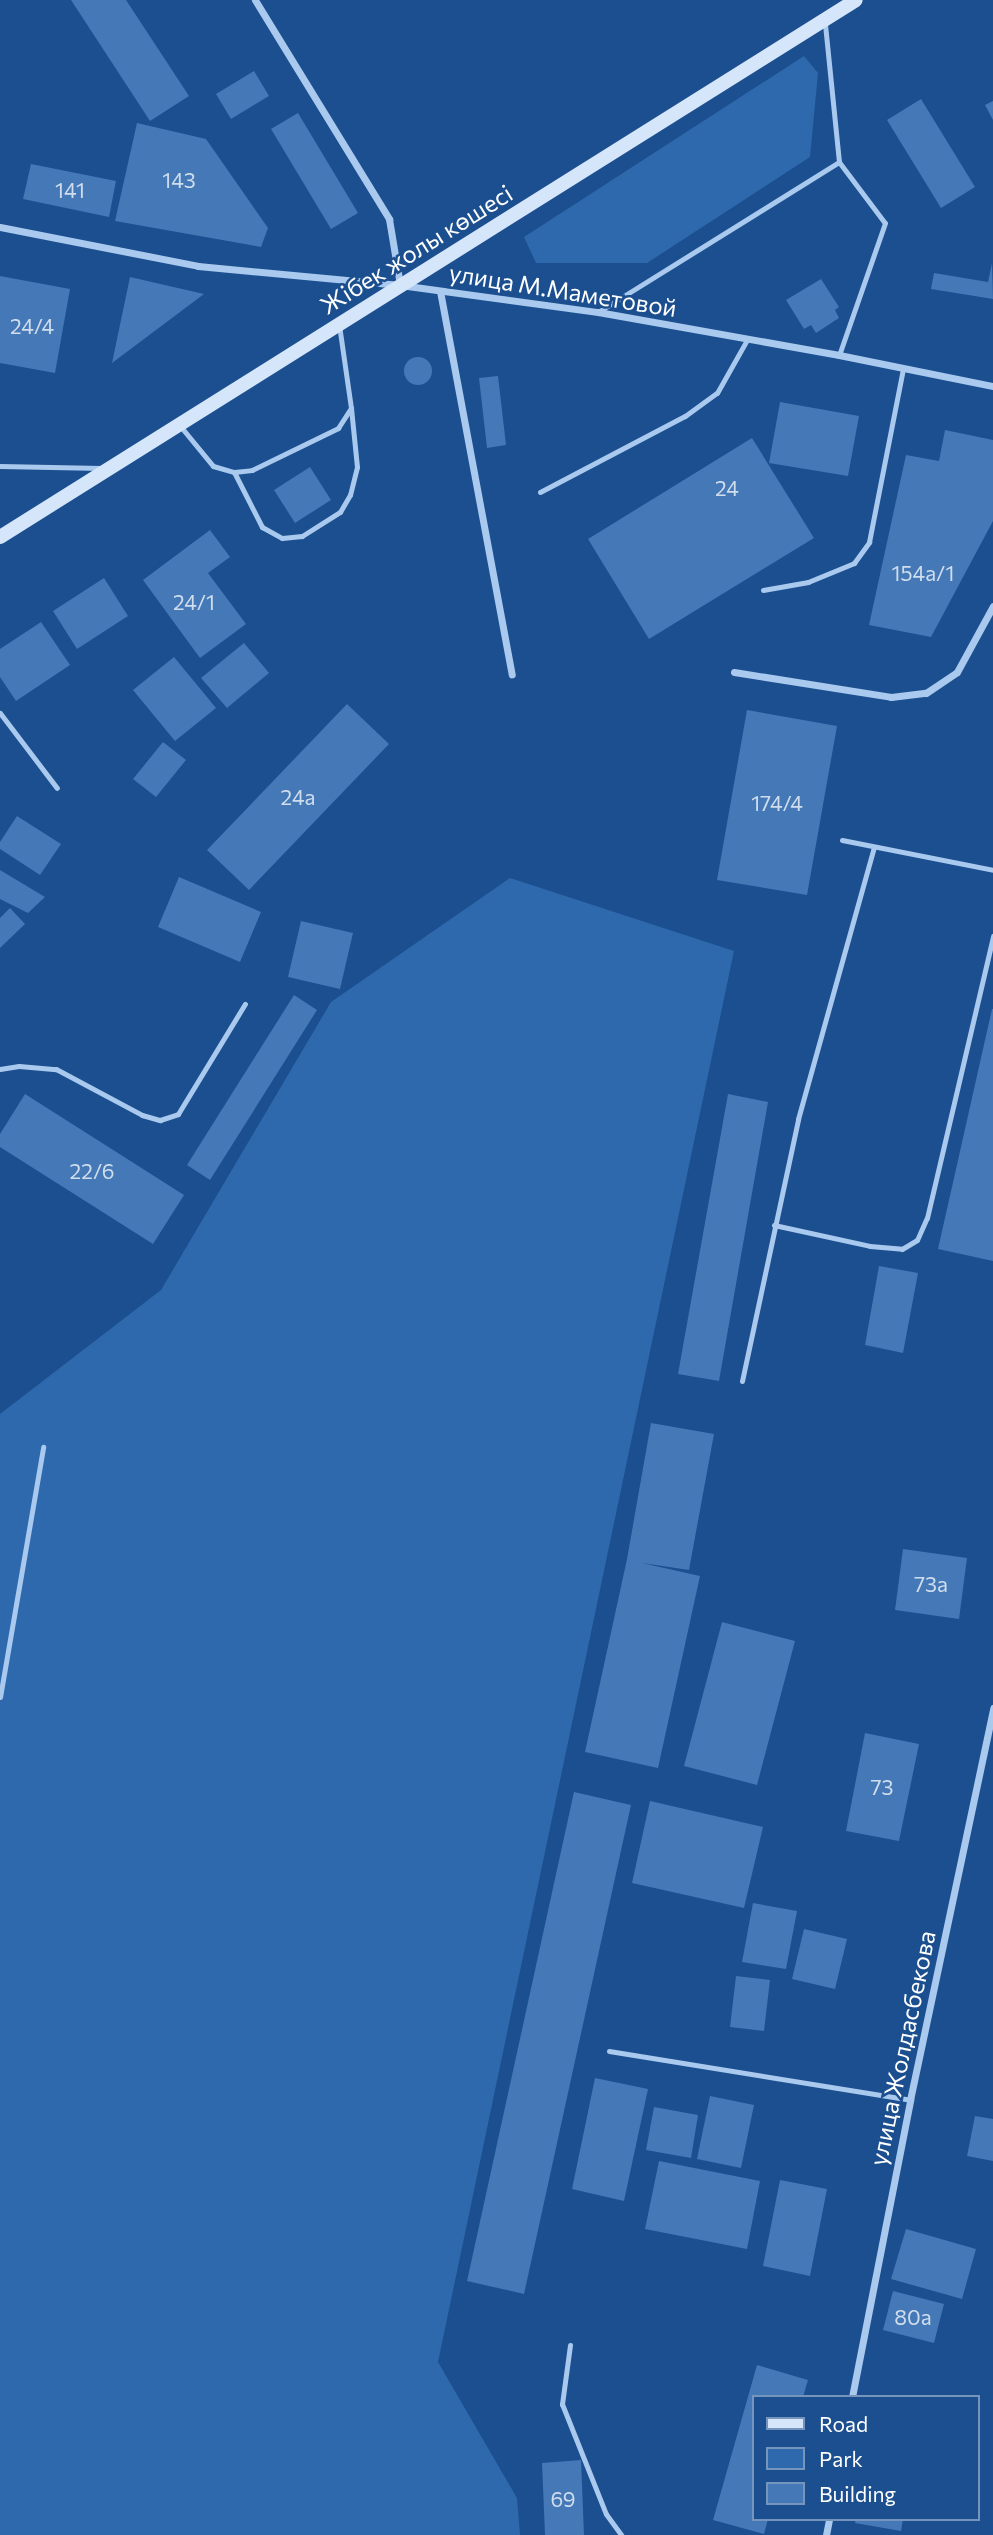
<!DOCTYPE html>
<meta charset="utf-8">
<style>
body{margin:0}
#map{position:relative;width:993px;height:2535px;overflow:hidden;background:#1b4f8f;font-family:Commissioner,sans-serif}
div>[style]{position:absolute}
.green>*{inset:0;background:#2e69ad}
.building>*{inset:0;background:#4478b7}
.round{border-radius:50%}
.lane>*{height:5px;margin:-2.5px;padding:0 2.5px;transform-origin:2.5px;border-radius:2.5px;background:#a9c9ee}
.street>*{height:7px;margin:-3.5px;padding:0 3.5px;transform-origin:3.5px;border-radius:3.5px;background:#a9c9ee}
.secondary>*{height:14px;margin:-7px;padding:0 7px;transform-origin:7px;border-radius:7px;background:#d6e6fa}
span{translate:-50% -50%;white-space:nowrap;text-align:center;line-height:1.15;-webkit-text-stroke:5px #1b4f8f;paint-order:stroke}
.number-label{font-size:21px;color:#d0dded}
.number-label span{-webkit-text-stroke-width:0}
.street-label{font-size:24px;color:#fff}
.legend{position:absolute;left:752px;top:2395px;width:228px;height:126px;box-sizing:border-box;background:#1b4f8f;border:2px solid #7695bc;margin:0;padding:9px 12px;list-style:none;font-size:21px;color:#fff}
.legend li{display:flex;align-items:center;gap:14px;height:35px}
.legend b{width:35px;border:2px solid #7695bc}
</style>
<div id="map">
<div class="green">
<div style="clip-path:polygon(804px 56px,818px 73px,810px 157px,647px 263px,536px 263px,524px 237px)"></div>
<div style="clip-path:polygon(510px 878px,734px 951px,438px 2362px,517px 2498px,520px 2535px,0 2535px,0 1414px,161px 1290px,331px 1002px)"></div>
</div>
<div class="building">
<div style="clip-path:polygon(71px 0,126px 0,189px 96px,150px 121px)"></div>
<div style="clip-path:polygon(254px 71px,269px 96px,231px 119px,216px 94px)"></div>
<div style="clip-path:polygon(921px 99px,975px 187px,941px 208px,887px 120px)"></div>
<div style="clip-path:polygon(993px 101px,993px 120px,985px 105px)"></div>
<div style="clip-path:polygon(298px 113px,358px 213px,331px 229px,271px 129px)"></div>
<div style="clip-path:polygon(137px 123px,206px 139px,268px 228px,261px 247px,115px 221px)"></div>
<div style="clip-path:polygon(31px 164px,116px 181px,109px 217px,23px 199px)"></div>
<div style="clip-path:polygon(992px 263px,993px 299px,931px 289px,934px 273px,988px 282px)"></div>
<div style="clip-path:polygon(0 276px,70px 289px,55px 373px,0 363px)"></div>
<div style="clip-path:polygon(130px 277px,204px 294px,112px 363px)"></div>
<div style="clip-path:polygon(821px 279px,839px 307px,835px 310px,839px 318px,816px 333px,811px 325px,804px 329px,786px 300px)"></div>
<div class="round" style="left:404px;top:357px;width:28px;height:28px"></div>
<div style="clip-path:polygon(498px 376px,506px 445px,487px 448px,479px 378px)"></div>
<div style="clip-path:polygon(780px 402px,859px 416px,848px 476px,769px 463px)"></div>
<div style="clip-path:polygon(945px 430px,993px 440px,993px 521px,931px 637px,869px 625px,906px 455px,939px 461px)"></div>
<div style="clip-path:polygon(752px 438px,814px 538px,649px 639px,588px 539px)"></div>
<div style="clip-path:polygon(310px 467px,331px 500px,295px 523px,274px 490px)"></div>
<div style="clip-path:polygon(210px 530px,230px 557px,208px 573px,246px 624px,200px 658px,143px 580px)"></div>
<div style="clip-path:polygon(104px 578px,128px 616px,77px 649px,53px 611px)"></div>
<div style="clip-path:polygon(41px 622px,70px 665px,16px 701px,0 677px,0 649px)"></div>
<div style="clip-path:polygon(244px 643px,269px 673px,227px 708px,201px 678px)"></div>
<div style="clip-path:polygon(174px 657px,216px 708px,175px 741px,133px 690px)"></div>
<div style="clip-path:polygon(347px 704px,389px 744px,249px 890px,207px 850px)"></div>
<div style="clip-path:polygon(747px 710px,837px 726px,807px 895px,717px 880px)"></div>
<div style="clip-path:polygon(163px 742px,186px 760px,156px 797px,133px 779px)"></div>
<div style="clip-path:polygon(17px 816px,61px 844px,40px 875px,0 849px,0 842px)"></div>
<div style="clip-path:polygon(0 870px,45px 897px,28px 913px,0 899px)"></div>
<div style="clip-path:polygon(179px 877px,261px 912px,240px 962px,158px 927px)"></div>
<div style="clip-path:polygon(10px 908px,25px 924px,0 948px,0 918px)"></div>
<div style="clip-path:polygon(301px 921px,353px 933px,340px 989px,288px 977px)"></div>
<div style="clip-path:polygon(294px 995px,317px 1010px,210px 1180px,187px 1165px)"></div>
<div style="clip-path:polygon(992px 1009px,993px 1009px,993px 1261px,938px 1249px)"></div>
<div style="clip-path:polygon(25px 1094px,184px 1195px,153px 1244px,0 1147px,0 1134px)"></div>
<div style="clip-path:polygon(728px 1094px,768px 1102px,719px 1381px,678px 1374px)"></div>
<div style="clip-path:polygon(879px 1266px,918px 1273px,903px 1353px,865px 1345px)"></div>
<div style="clip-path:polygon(651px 1423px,714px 1434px,689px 1570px,642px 1563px,700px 1576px,658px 1768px,585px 1752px,627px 1559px)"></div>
<div style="clip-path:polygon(903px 1549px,967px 1558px,959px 1619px,895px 1610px)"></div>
<div style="clip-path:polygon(722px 1622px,795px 1641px,757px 1785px,684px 1766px)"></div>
<div style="clip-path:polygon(865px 1733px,919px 1744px,899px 1841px,846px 1831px)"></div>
<div style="clip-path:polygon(574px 1792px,631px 1805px,524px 2294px,467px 2281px)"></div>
<div style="clip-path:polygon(650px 1801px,763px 1827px,744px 1908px,632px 1883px)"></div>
<div style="clip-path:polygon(753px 1903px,797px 1911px,786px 1969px,742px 1962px)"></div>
<div style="clip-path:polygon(804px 1929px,847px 1939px,835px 1989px,792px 1979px)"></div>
<div style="clip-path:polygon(736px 1976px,770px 1980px,764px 2031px,730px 2027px)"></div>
<div style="clip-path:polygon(595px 2078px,648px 2089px,624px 2201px,572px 2189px)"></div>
<div style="clip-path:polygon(710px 2096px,754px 2105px,741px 2168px,697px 2159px)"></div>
<div style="clip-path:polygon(654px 2107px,698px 2115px,691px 2158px,646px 2150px)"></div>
<div style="clip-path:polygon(975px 2116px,993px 2119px,993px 2161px,967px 2156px)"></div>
<div style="clip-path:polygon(659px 2161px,760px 2181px,747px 2249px,645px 2229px)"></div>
<div style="clip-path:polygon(780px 2180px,827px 2189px,810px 2276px,763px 2266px)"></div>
<div style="clip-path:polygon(906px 2229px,976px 2249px,962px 2299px,891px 2279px)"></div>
<div style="clip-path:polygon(893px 2291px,944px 2304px,934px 2343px,883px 2330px)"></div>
<div style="clip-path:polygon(757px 2365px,808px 2380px,803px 2397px,753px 2397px,753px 2519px,768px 2519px,764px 2534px,713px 2520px)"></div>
<div style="clip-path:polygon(581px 2460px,584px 2535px,545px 2535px,542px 2463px)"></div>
<div style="clip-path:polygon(856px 2519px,903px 2519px,901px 2531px,855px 2523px)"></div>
</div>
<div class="lane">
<div style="left:839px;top:162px;width:76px;rotate:53deg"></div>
<div style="left:885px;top:223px;width:140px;rotate:109.2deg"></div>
<div style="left:598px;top:312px;width:284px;rotate:-31.9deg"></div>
<div style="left:839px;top:162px;width:140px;rotate:-95.8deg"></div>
<div style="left:181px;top:427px;width:50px;rotate:50.6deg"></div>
<div style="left:213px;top:466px;width:22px;rotate:16deg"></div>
<div style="left:234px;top:472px;width:18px;rotate:-6deg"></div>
<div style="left:252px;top:470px;width:96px;rotate:-26deg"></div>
<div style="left:338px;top:428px;width:24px;rotate:-57deg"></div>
<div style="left:351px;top:408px;width:84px;rotate:-98.2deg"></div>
<div style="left:0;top:466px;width:102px;rotate:1.1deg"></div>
<div style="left:234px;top:472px;width:62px;rotate:63deg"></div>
<div style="left:262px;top:527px;width:23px;rotate:29deg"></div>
<div style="left:282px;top:538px;width:20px;rotate:-6deg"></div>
<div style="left:302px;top:536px;width:45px;rotate:-32.3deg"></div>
<div style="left:340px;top:512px;width:20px;rotate:-60deg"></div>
<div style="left:350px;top:495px;width:29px;rotate:-76deg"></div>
<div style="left:357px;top:467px;width:59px;rotate:-95.8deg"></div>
<div style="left:540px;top:492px;width:164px;rotate:-27.7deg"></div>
<div style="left:685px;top:416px;width:39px;rotate:-36deg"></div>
<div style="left:717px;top:393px;width:63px;rotate:-60.6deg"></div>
<div style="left:763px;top:590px;width:46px;rotate:-10.1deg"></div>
<div style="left:808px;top:582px;width:50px;rotate:-22.4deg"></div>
<div style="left:854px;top:563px;width:26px;rotate:-54deg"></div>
<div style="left:869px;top:542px;width:176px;rotate:-78.9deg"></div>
<div style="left:0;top:713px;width:94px;rotate:52.8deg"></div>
<div style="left:842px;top:840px;width:154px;rotate:11.2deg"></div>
<div style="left:0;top:1069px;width:19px;rotate:-9deg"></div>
<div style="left:19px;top:1066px;width:37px;rotate:5deg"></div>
<div style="left:56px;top:1069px;width:98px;rotate:28.1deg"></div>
<div style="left:142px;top:1115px;width:19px;rotate:16deg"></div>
<div style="left:160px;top:1120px;width:19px;rotate:-18deg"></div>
<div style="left:178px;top:1114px;width:129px;rotate:-58.7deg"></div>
<div style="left:774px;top:1225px;width:98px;rotate:12.3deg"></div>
<div style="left:870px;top:1246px;width:32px;rotate:5deg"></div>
<div style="left:902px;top:1249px;width:17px;rotate:-31deg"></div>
<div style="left:917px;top:1240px;width:24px;rotate:-66deg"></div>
<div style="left:927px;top:1218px;width:290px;rotate:-76.8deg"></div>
<div style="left:742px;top:1381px;width:268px;rotate:-77.9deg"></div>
<div style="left:798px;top:1119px;width:282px;rotate:-74.4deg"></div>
<div style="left:0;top:1697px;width:254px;rotate:-80.2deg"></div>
<div style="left:609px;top:2051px;width:305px;rotate:9.2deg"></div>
<div style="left:570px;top:2345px;width:60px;rotate:97.7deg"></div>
<div style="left:562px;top:2404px;width:118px;rotate:68.2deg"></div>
<div style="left:606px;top:2514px;width:26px;rotate:54deg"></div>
</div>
<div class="street">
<div style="left:255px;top:0;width:257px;rotate:58.5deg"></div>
<div style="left:389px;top:219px;width:67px;rotate:80.5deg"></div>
<div style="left:0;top:227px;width:202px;rotate:11.1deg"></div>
<div style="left:198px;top:266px;width:203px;rotate:5.4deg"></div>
<div style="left:400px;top:285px;width:200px;rotate:7.8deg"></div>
<div style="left:598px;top:312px;width:245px;rotate:10.1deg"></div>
<div style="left:839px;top:355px;width:157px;rotate:11.4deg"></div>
<div style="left:440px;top:291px;width:390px;rotate:79.4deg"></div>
<div style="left:734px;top:672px;width:159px;rotate:9deg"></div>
<div style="left:891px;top:697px;width:35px;rotate:-7deg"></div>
<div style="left:926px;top:693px;width:37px;rotate:-34deg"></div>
<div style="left:957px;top:672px;width:75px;rotate:-61.4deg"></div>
<div style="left:852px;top:2397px;width:303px;rotate:-78.9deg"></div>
<div style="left:910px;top:2100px;width:401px;rotate:-78deg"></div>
<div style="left:826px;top:2535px;width:16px;rotate:-79deg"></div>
</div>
<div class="secondary">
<div style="left:0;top:537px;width:1010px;rotate:-32.1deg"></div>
</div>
<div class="number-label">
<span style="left:179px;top:180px">143</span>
<span style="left:70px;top:190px">141</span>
<span style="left:32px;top:326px">24/4</span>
<span style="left:727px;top:488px">24</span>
<span style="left:923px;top:573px">154а/1</span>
<span style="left:194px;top:602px">24/1</span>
<span style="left:298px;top:797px">24а</span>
<span style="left:777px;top:803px">174/4</span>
<span style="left:92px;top:1171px">22/6</span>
<span style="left:931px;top:1584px">73а</span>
<span style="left:882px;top:1787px">73</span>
<span style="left:913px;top:2317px">80а</span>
<span style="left:563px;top:2499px">69</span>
</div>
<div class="street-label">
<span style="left:416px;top:249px;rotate:-32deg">Жібек жолы көшесі</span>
<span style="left:563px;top:290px;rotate:9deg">улица М.Маметовой</span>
<span style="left:902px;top:2048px;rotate:-78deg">улица Жолдасбекова</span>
</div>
<ul class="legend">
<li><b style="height:9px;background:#d6e6fa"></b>Road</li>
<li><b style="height:19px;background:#2e69ad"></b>Park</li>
<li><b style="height:19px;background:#4478b7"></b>Building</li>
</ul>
</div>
